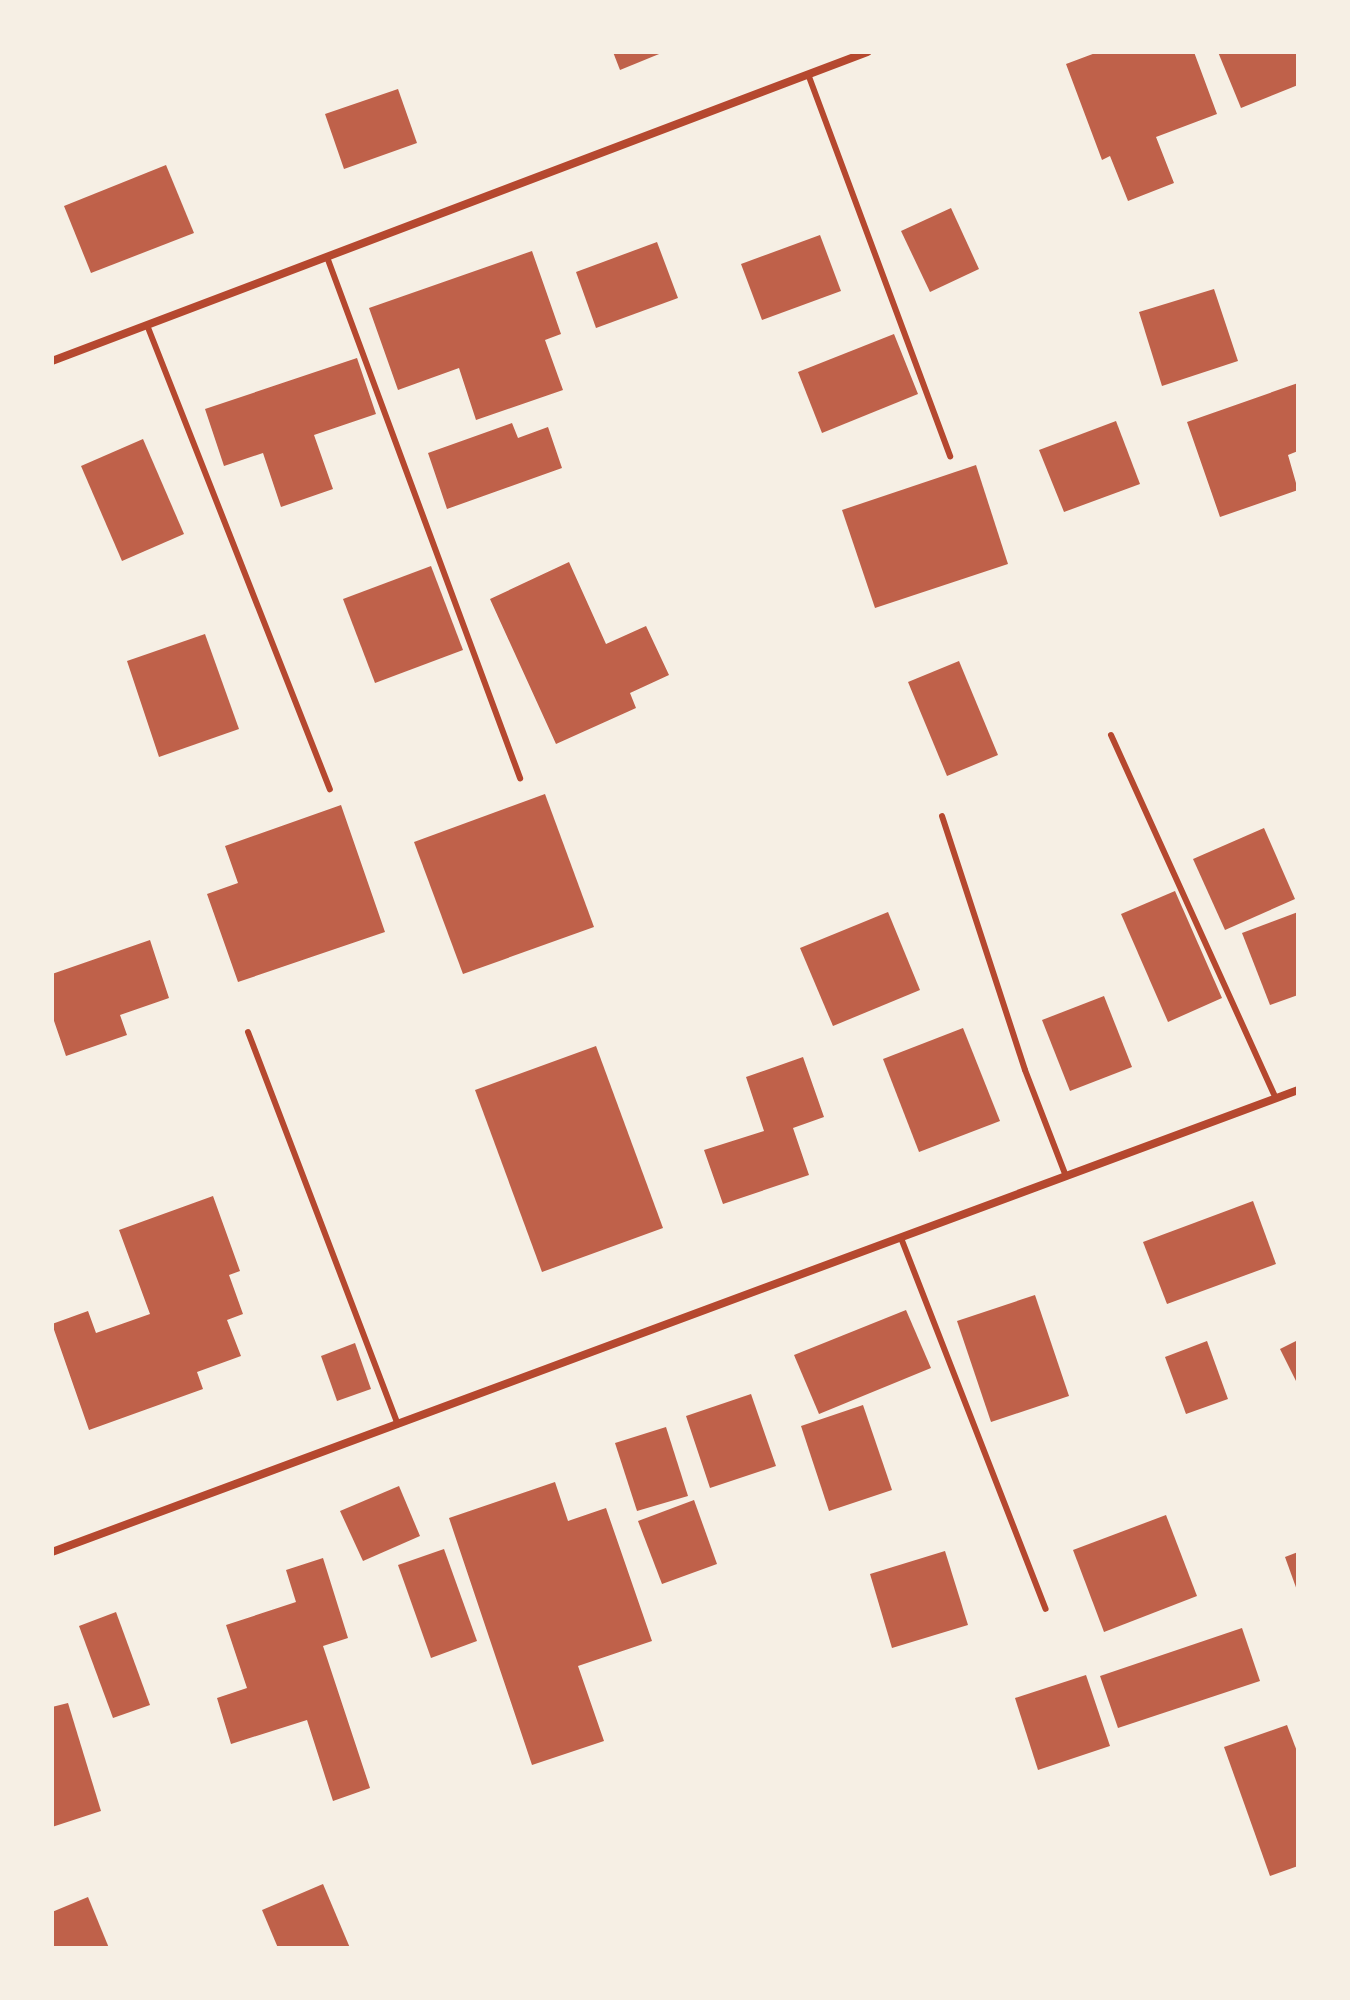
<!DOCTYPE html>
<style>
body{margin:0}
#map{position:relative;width:1350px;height:2000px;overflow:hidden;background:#f6efe4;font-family:Ubuntu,sans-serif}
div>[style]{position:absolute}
.building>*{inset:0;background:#bf614a}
.service>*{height:6px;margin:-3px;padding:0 3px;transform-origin:3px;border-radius:3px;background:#b5482f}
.minor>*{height:8px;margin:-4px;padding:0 4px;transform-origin:4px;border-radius:4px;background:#b5482f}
span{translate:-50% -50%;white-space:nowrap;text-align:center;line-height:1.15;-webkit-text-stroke:8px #f6efe4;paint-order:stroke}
.frame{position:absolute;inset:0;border:54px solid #f6efe4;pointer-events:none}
</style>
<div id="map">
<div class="building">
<div style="clip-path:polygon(613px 52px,664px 52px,620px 70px)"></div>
<div style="clip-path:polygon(1098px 52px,1194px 52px,1217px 114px,1156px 137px,1174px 183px,1128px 201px,1110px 156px,1102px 160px,1066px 64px)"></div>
<div style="clip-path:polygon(1218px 52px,1298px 52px,1298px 85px,1241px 108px)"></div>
<div style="clip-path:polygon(398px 89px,417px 143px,344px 169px,325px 114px)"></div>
<div style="clip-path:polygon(166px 165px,194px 233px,91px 273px,64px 206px)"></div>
<div style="clip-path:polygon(951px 208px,979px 269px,930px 292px,901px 231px)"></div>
<div style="clip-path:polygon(820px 235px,841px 291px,762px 320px,741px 264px)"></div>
<div style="clip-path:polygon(657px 242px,678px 298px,596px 328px,576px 272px)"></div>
<div style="clip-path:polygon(532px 251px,561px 334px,545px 340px,563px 390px,476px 420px,459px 368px,398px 390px,369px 308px)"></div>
<div style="clip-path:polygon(1214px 289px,1238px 361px,1162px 386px,1139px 312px)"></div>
<div style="clip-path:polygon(894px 334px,918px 394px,822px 433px,798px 372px)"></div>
<div style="clip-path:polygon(357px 358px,376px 414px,314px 435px,333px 489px,281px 507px,263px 453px,224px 466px,205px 409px)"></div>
<div style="clip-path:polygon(1298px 383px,1298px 451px,1288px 455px,1298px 490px,1220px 517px,1187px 422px)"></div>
<div style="clip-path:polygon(1116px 421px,1140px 484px,1064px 512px,1039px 450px)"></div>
<div style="clip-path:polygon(512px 423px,518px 438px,548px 427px,562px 468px,447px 509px,428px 453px)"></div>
<div style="clip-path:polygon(143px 439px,184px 534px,122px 561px,81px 466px)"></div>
<div style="clip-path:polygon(976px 465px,1008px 564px,875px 608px,842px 510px)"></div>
<div style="clip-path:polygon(569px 562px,606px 644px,646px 626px,669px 675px,630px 693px,636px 708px,556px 744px,490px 599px)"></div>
<div style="clip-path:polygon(431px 566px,463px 650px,375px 683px,343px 599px)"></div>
<div style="clip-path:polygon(205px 634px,239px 729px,159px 757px,127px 661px)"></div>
<div style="clip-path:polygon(959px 661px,998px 755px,947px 776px,908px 682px)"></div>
<div style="clip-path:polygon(545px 794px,594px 927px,463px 974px,414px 842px)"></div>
<div style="clip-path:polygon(341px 805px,385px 932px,238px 982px,207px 894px,238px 883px,225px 846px)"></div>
<div style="clip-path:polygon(1264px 828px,1295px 899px,1225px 930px,1193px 859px)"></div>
<div style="clip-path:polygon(1175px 891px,1222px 998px,1168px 1022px,1121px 914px)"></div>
<div style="clip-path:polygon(888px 912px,920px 990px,833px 1026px,800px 948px)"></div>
<div style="clip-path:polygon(1298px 912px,1298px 995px,1270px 1005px,1242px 933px)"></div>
<div style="clip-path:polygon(150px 940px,169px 998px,120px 1015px,127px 1035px,66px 1056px,52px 1015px,52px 974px)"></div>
<div style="clip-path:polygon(1104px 996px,1132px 1067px,1070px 1091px,1042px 1020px)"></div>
<div style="clip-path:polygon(963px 1028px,1000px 1121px,919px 1152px,883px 1059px)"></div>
<div style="clip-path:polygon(596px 1046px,663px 1228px,542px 1272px,475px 1090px)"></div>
<div style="clip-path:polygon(803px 1057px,824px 1117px,793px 1128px,809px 1175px,723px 1204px,704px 1150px,764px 1131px,746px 1077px)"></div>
<div style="clip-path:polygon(213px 1196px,240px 1271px,229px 1275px,243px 1314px,227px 1320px,241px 1356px,197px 1372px,203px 1389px,89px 1430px,52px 1324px,88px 1311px,96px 1333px,150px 1314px,119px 1230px)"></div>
<div style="clip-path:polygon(1253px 1201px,1276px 1264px,1167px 1304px,1143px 1242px)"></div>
<div style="clip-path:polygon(1035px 1295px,1069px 1396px,991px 1422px,957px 1321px)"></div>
<div style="clip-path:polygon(906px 1310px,931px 1368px,819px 1414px,794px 1355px)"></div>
<div style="clip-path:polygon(1298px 1340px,1298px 1385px,1280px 1349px)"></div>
<div style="clip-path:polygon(1207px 1341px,1228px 1399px,1186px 1414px,1165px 1357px)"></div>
<div style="clip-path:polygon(355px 1343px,371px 1389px,337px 1401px,321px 1356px)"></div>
<div style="clip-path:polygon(751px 1394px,776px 1466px,710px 1488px,686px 1416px)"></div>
<div style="clip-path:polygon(863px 1405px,892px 1490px,829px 1511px,801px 1426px)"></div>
<div style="clip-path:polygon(666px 1427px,688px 1496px,637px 1511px,615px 1443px)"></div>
<div style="clip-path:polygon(555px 1482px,568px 1521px,606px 1508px,652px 1641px,578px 1666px,604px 1741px,532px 1765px,449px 1518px)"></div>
<div style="clip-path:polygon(399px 1486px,420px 1536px,363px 1561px,340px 1511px)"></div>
<div style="clip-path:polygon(694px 1500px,717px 1564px,662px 1584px,638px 1521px)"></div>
<div style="clip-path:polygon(1166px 1515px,1197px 1596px,1104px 1632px,1073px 1550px)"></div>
<div style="clip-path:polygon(444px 1549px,477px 1641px,431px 1658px,398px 1565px)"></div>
<div style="clip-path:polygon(945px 1551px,968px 1625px,892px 1648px,870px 1574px)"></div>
<div style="clip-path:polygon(1298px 1552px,1298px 1593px,1285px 1557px)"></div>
<div style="clip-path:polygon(323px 1558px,348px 1638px,323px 1646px,370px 1788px,333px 1801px,307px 1720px,231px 1744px,217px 1698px,247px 1688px,226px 1625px,296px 1602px,286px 1570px)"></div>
<div style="clip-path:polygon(116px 1612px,150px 1705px,113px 1718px,79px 1626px)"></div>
<div style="clip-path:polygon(1242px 1628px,1260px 1681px,1118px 1728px,1100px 1676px)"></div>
<div style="clip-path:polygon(1086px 1675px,1110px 1746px,1038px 1770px,1015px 1698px)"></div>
<div style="clip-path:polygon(68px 1703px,101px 1811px,52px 1827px,52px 1707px)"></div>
<div style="clip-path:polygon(1287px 1725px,1298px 1754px,1298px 1866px,1270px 1876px,1224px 1747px)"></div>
<div style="clip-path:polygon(323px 1884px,350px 1948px,278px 1948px,262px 1910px)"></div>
<div style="clip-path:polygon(88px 1897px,109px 1948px,52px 1948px,52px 1912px)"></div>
</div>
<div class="service">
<div style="left:808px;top:74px;width:408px;rotate:69.6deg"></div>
<div style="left:327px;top:257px;width:556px;rotate:69.67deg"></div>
<div style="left:147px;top:325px;width:499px;rotate:68.5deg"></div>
<div style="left:1111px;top:735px;width:399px;rotate:65.6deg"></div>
<div style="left:942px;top:816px;width:267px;rotate:71.9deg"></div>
<div style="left:1025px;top:1070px;width:114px;rotate:68.9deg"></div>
<div style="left:248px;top:1032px;width:420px;rotate:69.1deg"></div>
<div style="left:901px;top:1238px;width:398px;rotate:68.7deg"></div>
</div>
<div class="minor">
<div style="left:52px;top:361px;width:872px;rotate:-20.76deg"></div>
<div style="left:52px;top:1552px;width:1329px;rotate:-20.34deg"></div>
</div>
<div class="frame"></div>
</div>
